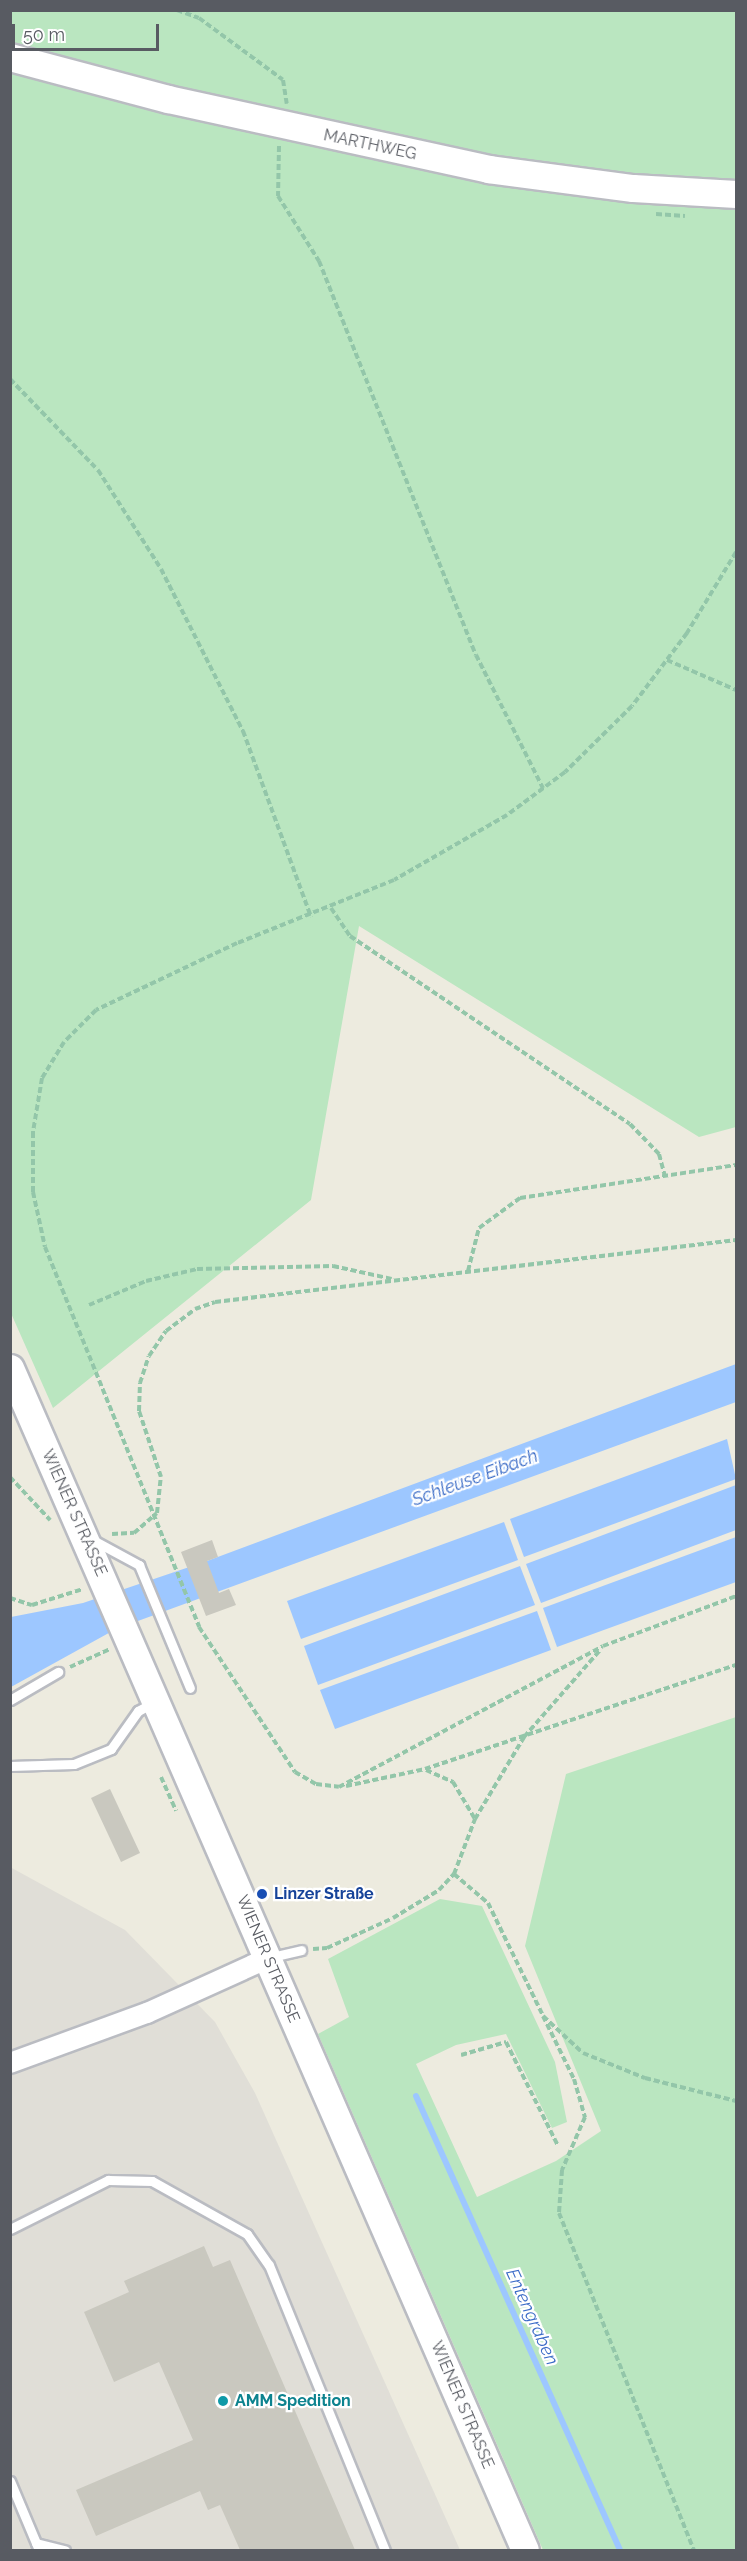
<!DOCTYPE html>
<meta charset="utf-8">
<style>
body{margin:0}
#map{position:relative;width:747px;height:2561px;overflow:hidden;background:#edebdf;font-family:Raleway,sans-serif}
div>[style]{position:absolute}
.industrial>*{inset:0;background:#e0ded7}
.green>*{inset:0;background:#bae6c0}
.water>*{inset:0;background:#9dc7ff}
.stream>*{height:6px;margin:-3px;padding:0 3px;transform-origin:3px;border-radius:3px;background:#9dc7ff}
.building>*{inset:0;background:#c9c8bf}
.path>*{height:4px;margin-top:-2px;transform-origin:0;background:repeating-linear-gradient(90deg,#93c6a9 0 6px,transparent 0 9px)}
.roads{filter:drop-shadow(2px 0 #babcc2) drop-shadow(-2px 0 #babcc2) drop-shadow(0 2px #babcc2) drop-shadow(0 -2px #babcc2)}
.lane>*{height:9px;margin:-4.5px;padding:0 4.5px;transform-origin:4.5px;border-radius:4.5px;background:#fff}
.street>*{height:20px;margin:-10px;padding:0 10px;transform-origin:10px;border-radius:10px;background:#fff}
.secondary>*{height:27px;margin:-13.5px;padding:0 13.5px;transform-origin:13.5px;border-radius:13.5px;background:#fff}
.dots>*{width:16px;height:16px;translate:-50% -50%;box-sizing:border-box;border:3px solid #fff;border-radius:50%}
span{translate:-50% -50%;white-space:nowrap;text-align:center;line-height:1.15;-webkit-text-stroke:4.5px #fff;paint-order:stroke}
.street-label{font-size:16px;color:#585b62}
.transit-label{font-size:16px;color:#164399;font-weight:700}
.left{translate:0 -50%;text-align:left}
.culture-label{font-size:16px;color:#0d838f;font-weight:700}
.water-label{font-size:18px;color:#3b6cc7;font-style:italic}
.frame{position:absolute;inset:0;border:12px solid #585b62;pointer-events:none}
.scale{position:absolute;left:12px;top:24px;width:147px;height:27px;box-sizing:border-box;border:3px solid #585b62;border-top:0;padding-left:8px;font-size:18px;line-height:21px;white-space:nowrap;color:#585b62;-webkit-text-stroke:4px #fff;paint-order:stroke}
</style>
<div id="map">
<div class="industrial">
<div style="clip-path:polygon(10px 1867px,125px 1930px,215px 2022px,255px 2093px,460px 2550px,11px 2550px)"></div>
</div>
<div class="green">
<div style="clip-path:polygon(10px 11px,736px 11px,736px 1127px,699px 1137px,359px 926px,311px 1200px,53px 1408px,10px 1311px)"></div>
<div style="clip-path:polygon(736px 1717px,736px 2550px,543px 2550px,318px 2034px,349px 2017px,328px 1959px,440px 1899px,482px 1906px,555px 2062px,567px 2122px,552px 2128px,506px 2034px,456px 2045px,416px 2064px,477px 2197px,556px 2161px,601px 2131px,525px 1946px,566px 1774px)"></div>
</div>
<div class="water">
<div style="clip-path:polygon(736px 1364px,736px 1402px,116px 1629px,11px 1687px,11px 1617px,83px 1603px,207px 1561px)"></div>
<div style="clip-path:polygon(727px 1439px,736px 1479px,524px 1557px,510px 1519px)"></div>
<div style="clip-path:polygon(736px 1485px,736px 1530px,541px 1603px,526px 1564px)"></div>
<div style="clip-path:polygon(504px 1522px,518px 1560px,301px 1639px,287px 1601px)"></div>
<div style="clip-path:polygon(736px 1537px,736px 1582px,557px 1647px,543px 1608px)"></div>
<div style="clip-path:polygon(520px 1566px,535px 1605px,318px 1685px,304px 1646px)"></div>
<div style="clip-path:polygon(537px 1611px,551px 1650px,335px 1729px,320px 1690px)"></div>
</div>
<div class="stream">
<div style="left:416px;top:2096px;width:498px;rotate:65.8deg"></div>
</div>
<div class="building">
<div style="clip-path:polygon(212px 1540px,218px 1557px,207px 1561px,219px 1593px,229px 1589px,236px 1605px,206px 1616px,181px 1552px)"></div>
<div style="clip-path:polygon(110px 1789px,140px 1853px,121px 1862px,91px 1798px)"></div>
<div style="clip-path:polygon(204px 2246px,213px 2267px,230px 2260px,355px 2550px,240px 2550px,220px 2505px,208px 2510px,200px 2491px,96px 2536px,76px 2490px,193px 2440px,159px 2362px,114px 2382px,84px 2312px,129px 2292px,124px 2281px)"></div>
</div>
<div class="path">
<div style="left:177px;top:10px;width:23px;rotate:20deg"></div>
<div style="left:199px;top:18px;width:104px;rotate:36.4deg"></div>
<div style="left:283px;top:80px;width:24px;rotate:81deg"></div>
<div style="left:279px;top:146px;width:50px;rotate:91.1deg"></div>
<div style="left:278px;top:196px;width:77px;rotate:57.8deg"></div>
<div style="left:319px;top:261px;width:424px;rotate:68.3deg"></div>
<div style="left:476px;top:655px;width:149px;rotate:63.3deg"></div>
<div style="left:656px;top:214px;width:29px;rotate:4deg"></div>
<div style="left:10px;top:379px;width:127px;rotate:46deg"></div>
<div style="left:98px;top:470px;width:117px;rotate:57.5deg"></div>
<div style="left:161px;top:569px;width:182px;rotate:63.2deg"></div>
<div style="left:243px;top:731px;width:198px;rotate:69.9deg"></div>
<div style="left:736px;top:552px;width:95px;rotate:121.2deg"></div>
<div style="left:687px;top:633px;width:91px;rotate:127deg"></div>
<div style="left:632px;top:706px;width:94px;rotate:135.4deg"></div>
<div style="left:565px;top:772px;width:72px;rotate:143.4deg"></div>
<div style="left:507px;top:815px;width:130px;rotate:150.1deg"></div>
<div style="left:394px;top:880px;width:169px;rotate:158.1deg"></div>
<div style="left:237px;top:943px;width:156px;rotate:154.6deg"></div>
<div style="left:96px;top:1010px;width:45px;rotate:135deg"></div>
<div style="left:64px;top:1042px;width:42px;rotate:121.4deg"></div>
<div style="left:42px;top:1078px;width:55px;rotate:99.5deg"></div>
<div style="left:33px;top:1132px;width:60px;rotate:90deg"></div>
<div style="left:33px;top:1192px;width:56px;rotate:77.7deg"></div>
<div style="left:45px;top:1247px;width:410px;rotate:67.9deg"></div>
<div style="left:199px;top:1627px;width:174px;rotate:56.5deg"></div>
<div style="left:295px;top:1772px;width:24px;rotate:30deg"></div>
<div style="left:316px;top:1784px;width:23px;rotate:7deg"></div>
<div style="left:339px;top:1787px;width:299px;rotate:-28.1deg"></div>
<div style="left:603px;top:1646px;width:142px;rotate:-20.6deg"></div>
<div style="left:667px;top:660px;width:75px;rotate:23.5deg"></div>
<div style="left:331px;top:908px;width:34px;rotate:56deg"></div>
<div style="left:350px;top:936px;width:337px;rotate:33.9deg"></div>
<div style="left:630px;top:1124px;width:42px;rotate:46deg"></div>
<div style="left:659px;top:1154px;width:23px;rotate:75deg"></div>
<div style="left:468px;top:1271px;width:44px;rotate:-75.7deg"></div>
<div style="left:479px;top:1228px;width:51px;rotate:-36.2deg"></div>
<div style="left:520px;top:1198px;width:219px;rotate:-8.7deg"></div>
<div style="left:89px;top:1305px;width:62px;rotate:-22.8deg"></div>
<div style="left:146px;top:1281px;width:52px;rotate:-13.2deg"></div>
<div style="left:197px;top:1269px;width:136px;rotate:-1.3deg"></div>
<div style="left:333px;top:1266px;width:60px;rotate:12.4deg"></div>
<div style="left:10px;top:1477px;width:59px;rotate:47.1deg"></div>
<div style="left:112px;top:1534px;width:22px;rotate:-3deg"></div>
<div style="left:134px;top:1533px;width:30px;rotate:-41deg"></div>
<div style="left:157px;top:1513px;width:36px;rotate:-84deg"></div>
<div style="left:161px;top:1477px;width:70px;rotate:-108.4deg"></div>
<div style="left:139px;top:1411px;width:28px;rotate:-88deg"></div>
<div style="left:140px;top:1383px;width:28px;rotate:-72deg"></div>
<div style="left:149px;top:1356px;width:30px;rotate:-56deg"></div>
<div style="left:166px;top:1331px;width:36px;rotate:-37deg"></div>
<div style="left:195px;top:1309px;width:21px;rotate:-19deg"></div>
<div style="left:215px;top:1302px;width:525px;rotate:-6.79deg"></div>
<div style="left:10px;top:1598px;width:23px;rotate:18deg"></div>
<div style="left:32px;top:1605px;width:53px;rotate:-17.4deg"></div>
<div style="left:70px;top:1667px;width:44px;rotate:-24.2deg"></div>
<div style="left:426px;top:1770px;width:30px;rotate:24deg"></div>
<div style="left:453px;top:1782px;width:43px;rotate:59.3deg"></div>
<div style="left:161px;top:1777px;width:37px;rotate:66deg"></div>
<div style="left:346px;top:1786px;width:81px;rotate:-12.1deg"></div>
<div style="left:425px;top:1769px;width:328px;rotate:-18.5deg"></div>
<div style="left:454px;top:1874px;width:45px;rotate:40.5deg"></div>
<div style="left:488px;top:1903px;width:126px;rotate:64deg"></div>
<div style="left:543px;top:2016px;width:54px;rotate:42.8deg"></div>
<div style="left:583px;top:2053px;width:67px;rotate:22deg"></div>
<div style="left:645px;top:2078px;width:94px;rotate:14.2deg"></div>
<div style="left:313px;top:1949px;width:14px;rotate:-4deg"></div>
<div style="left:327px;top:1948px;width:72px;rotate:-24.4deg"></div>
<div style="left:393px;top:1918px;width:54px;rotate:-31.3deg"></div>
<div style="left:439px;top:1890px;width:22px;rotate:-47deg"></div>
<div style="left:454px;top:1874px;width:59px;rotate:-69.1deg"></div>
<div style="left:475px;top:1819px;width:96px;rotate:-59.1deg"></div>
<div style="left:524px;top:1737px;width:117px;rotate:-48.8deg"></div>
<div style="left:543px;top:2016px;width:70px;rotate:63.8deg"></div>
<div style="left:574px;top:2079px;width:40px;rotate:74deg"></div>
<div style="left:585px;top:2117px;width:58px;rotate:113.5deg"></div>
<div style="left:562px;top:2170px;width:43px;rotate:94deg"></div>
<div style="left:559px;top:2213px;width:363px;rotate:68.2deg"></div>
<div style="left:461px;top:2055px;width:47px;rotate:-16.1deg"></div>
<div style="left:506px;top:2042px;width:116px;rotate:63.4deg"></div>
</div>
<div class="roads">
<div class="lane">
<div style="left:91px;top:1539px;width:55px;rotate:28.4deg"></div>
<div style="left:139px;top:1565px;width:133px;rotate:67.5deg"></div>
<div style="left:10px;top:1700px;width:56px;rotate:-30.3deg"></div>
<div style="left:10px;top:1766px;width:64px;rotate:-1.8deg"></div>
<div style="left:74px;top:1764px;width:40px;rotate:-22deg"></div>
<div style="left:111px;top:1749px;width:47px;rotate:-54.6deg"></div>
<div style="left:138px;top:1711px;width:18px;rotate:-29deg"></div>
<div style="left:271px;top:1957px;width:31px;rotate:-13deg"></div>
<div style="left:10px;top:2229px;width:110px;rotate:-26.6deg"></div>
<div style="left:108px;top:2180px;width:44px;rotate:1.3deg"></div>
<div style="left:152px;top:2181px;width:109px;rotate:29.2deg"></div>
<div style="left:247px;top:2234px;width:38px;rotate:55deg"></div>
<div style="left:269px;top:2265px;width:308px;rotate:67.9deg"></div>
<div style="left:10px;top:2481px;width:75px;rotate:67.2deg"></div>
<div style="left:36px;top:2543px;width:30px;rotate:14deg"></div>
</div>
<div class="street">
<div style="left:10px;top:2063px;width:146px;rotate:-20.1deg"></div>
<div style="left:147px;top:2013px;width:133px;rotate:-24.4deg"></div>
</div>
<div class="secondary">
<div style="left:10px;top:57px;width:163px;rotate:14.9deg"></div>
<div style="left:168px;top:99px;width:328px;rotate:12.3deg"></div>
<div style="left:488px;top:169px;width:146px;rotate:7.5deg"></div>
<div style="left:633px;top:188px;width:103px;rotate:3.3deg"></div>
<div style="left:10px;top:1368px;width:1289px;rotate:66.46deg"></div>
</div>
</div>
<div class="dots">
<div style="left:262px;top:1894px;background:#1a4fb4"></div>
<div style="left:223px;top:2401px;background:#0f9aa8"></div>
</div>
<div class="street-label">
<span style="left:370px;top:145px;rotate:12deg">MARTHWEG</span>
<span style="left:74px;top:1513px;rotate:66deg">WIENER STRASSE</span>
<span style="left:268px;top:1959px;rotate:67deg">WIENER STRASSE</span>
<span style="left:462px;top:2405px;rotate:67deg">WIENER STRASSE</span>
</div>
<div class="transit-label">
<span class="left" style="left:274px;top:1894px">Linzer Straße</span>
</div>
<div class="culture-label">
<span class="left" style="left:235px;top:2401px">AMM Spedition</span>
</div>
<div class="water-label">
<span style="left:475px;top:1478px;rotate:-20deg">Schleuse Eibach</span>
<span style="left:532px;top:2317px;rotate:66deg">Entengraben</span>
</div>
<div class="frame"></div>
<div class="scale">50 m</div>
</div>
